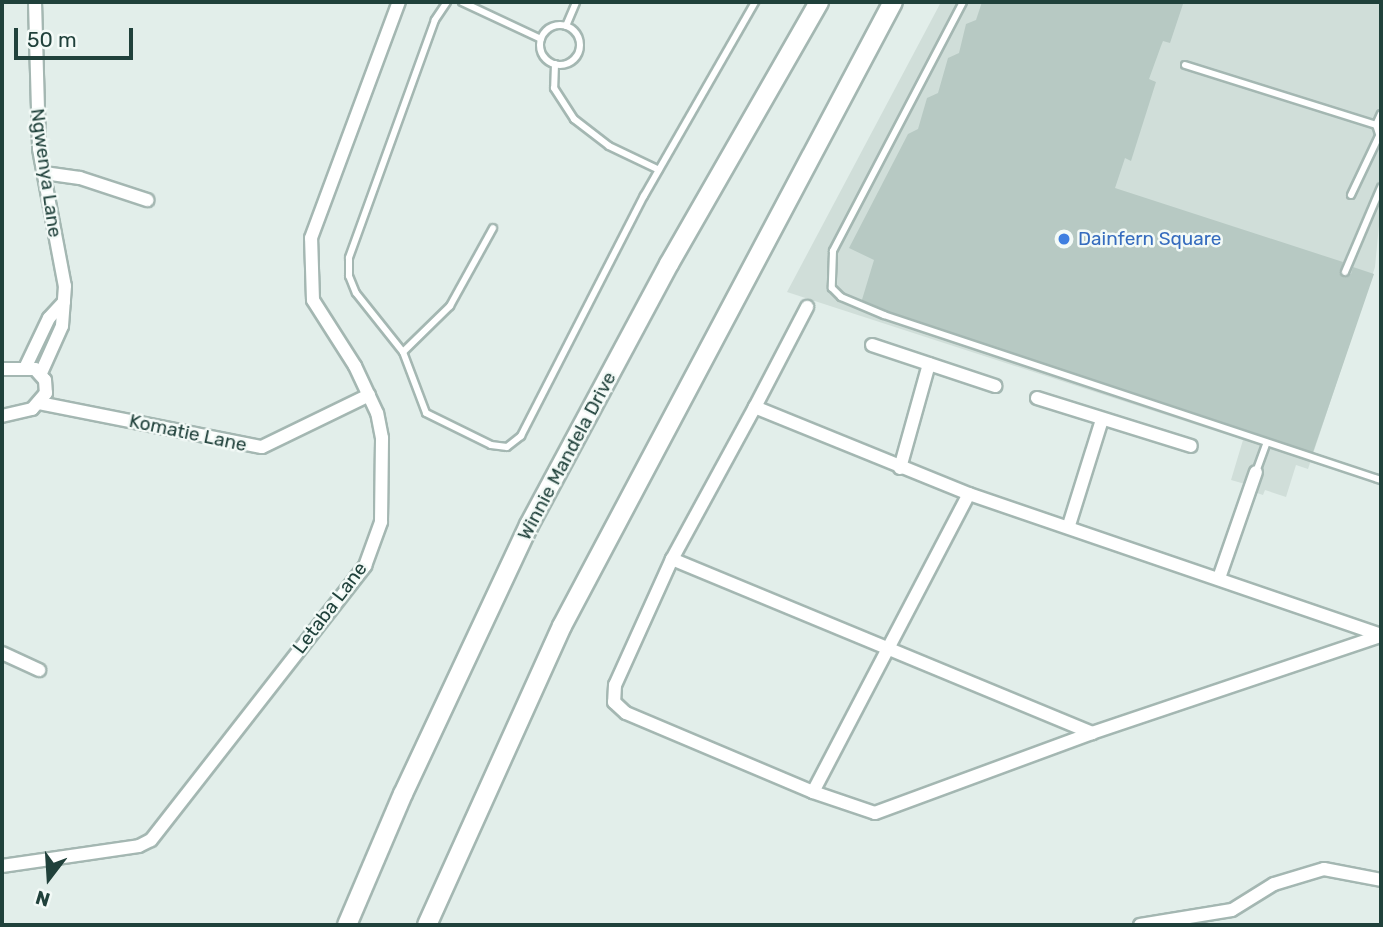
<!DOCTYPE html>
<style>
body{margin:0}
#map{position:relative;width:1383px;height:927px;overflow:hidden;background:#e2eeea;font-family:Rubik,sans-serif}
div>[style]{position:absolute}
.built>*{inset:0;background:#d0ded9}
.building>*{inset:0;background:#b7c9c3}
.roads{filter:drop-shadow(2px 0 #a4b7b2) drop-shadow(-2px 0 #a4b7b2) drop-shadow(0 2px #a4b7b2) drop-shadow(0 -2px #a4b7b2)}
.lane>*{height:6px;margin:-3px;padding:0 3px;transform-origin:3px;border-radius:3px;background:#fff}
.lane>.ring{margin:-3px;padding:0;box-sizing:content-box;background:none;border:6px solid #fff;border-radius:50%}
.street>*{height:12px;margin:-6px;padding:0 6px;transform-origin:6px;border-radius:6px;background:#fff}
.secondary>*{height:18px;margin:-9px;padding:0 9px;transform-origin:9px;border-radius:9px;background:#fff}
.dots>*{width:19px;height:19px;translate:-50% -50%;box-sizing:border-box;border:4px solid #f3faf7;border-radius:50%}
span{translate:-50% -50%;white-space:nowrap;text-align:center;line-height:1.15;-webkit-text-stroke:5px #f3faf7;paint-order:stroke}
.street-label{font-size:19px;color:#20413b}
.shop-label{font-size:19px;color:#366cbe}
.left{translate:0 -50%;text-align:left}
.frame{position:absolute;inset:0;border:4px solid #20413b;pointer-events:none}
.north{position:absolute;left:14px;top:843px;width:70px;height:70px;-webkit-text-stroke:5px #f3faf7;paint-order:stroke;rotate:197deg;font-size:19px;font-weight:700;line-height:28px;text-align:center;color:#20413b}
.north::after{content:'';display:block;margin:auto;width:24px;height:32px;background:#20413b;clip-path:polygon(50% 0,100% 100%,50% 72%,0 100%)}
.scale{position:absolute;left:14px;top:28px;width:119px;height:32px;box-sizing:border-box;border:4px solid #20413b;border-top:0;padding-left:9px;font-size:21px;line-height:24px;white-space:nowrap;color:#20413b;-webkit-text-stroke:5px #f3faf7;paint-order:stroke}
</style>
<div id="map">
<div class="built">
<div style="clip-path:polygon(941px 2px,1381px 2px,1381px 204px,1375px 267px,1308px 469px,1296px 465px,1286px 497px,1265px 490px,1263px 495px,1251px 491px,1252px 486px,1231px 480px,1243px 440px,787px 292px)"></div>
</div>
<div class="building">
<div style="clip-path:polygon(982px 2px,1183px 4px,1170px 43px,1163px 41px,1161px 46px,1149px 79px,1156px 82px,1131px 161px,1125px 158px,1115px 188px,1343px 262px,1341px 270px,1351px 274px,1353px 267px,1374px 274px,1311px 458px,1253px 439px,1255px 433px,861px 303px,874px 260px,849px 248px,908px 134px,918px 129px,927px 98px,938px 93px,948px 58px,959px 53px,966px 24px,976px 20px)"></div>
</div>
<div class="roads">
<div class="lane">
<div style="left:447px;top:2px;width:22px;rotate:124deg"></div>
<div style="left:435px;top:20px;width:253px;rotate:109.9deg"></div>
<div style="left:349px;top:258px;width:18px;rotate:90deg"></div>
<div style="left:349px;top:276px;width:18px;rotate:68deg"></div>
<div style="left:356px;top:293px;width:75px;rotate:51.5deg"></div>
<div style="left:403px;top:352px;width:65px;rotate:69.3deg"></div>
<div style="left:426px;top:413px;width:72px;rotate:26.2deg"></div>
<div style="left:491px;top:445px;width:16px;rotate:7deg"></div>
<div style="left:507px;top:447px;width:18px;rotate:-38deg"></div>
<div style="left:521px;top:436px;width:270px;rotate:-62.9deg"></div>
<div style="left:644px;top:196px;width:224px;rotate:-60.2deg"></div>
<div style="left:462px;top:2px;width:87px;rotate:25.1deg"></div>
<div style="left:963px;top:2px;width:281px;rotate:117.6deg"></div>
<div style="left:833px;top:251px;width:37px;rotate:92deg"></div>
<div style="left:832px;top:288px;width:13px;rotate:45deg"></div>
<div style="left:841px;top:297px;width:47px;rotate:22.7deg"></div>
<div style="left:884px;top:315px;width:524px;rotate:18.37deg"></div>
<div class="ring" style="left:540px;top:25px;width:34px;height:34px"></div>
<div style="left:566px;top:26px;width:26px;rotate:-67deg"></div>
<div style="left:555px;top:64px;width:24px;rotate:92deg"></div>
<div style="left:554px;top:88px;width:37px;rotate:57deg"></div>
<div style="left:574px;top:119px;width:44px;rotate:37.6deg"></div>
<div style="left:609px;top:146px;width:55px;rotate:25.6deg"></div>
<div style="left:1185px;top:65px;width:200px;rotate:17.4deg"></div>
<div style="left:1380px;top:137px;width:13px;rotate:-108deg"></div>
<div style="left:1376px;top:125px;width:12px;rotate:-66deg"></div>
<div style="left:1351px;top:195px;width:65px;rotate:-64.6deg"></div>
<div style="left:1345px;top:272px;width:92px;rotate:-67deg"></div>
<div style="left:403px;top:352px;width:66px;rotate:-44.4deg"></div>
<div style="left:450px;top:306px;width:89px;rotate:-61.1deg"></div>
<div style="left:1256px;top:472px;width:29px;rotate:-70deg"></div>
</div>
<div class="street">
<div style="left:35px;top:2px;width:147px;rotate:88.4deg"></div>
<div style="left:39px;top:149px;width:139px;rotate:79.3deg"></div>
<div style="left:65px;top:286px;width:40px;rotate:94.3deg"></div>
<div style="left:62px;top:326px;width:51px;rotate:114.1deg"></div>
<div style="left:44px;top:173px;width:36px;rotate:8deg"></div>
<div style="left:80px;top:178px;width:71px;rotate:18.2deg"></div>
<div style="left:872px;top:345px;width:130px;rotate:18.4deg"></div>
<div style="left:26px;top:366px;width:53px;rotate:-64.4deg"></div>
<div style="left:49px;top:318px;width:22px;rotate:-47deg"></div>
<div style="left:2px;top:369px;width:33px"></div>
<div style="left:35px;top:369px;width:15px;rotate:48deg"></div>
<div style="left:45px;top:380px;width:13px;rotate:86deg"></div>
<div style="left:46px;top:393px;width:21px;rotate:131deg"></div>
<div style="left:32px;top:409px;width:31px;rotate:167deg"></div>
<div style="left:1037px;top:398px;width:161px;rotate:17.3deg"></div>
<div style="left:39px;top:403px;width:227px;rotate:11.2deg"></div>
<div style="left:262px;top:447px;width:119px;rotate:-25.9deg"></div>
<div style="left:755px;top:407px;width:113px;rotate:-62.5deg"></div>
<div style="left:900px;top:468px;width:108px;rotate:-74.4deg"></div>
<div style="left:1069px;top:525px;width:110px;rotate:-72.6deg"></div>
<div style="left:672px;top:559px;width:455px;rotate:22.5deg"></div>
<div style="left:1219px;top:578px;width:112px;rotate:-70.8deg"></div>
<div style="left:1381px;top:635px;width:435px;rotate:-161.1deg"></div>
<div style="left:969px;top:494px;width:231px;rotate:-157.9deg"></div>
<div style="left:755px;top:407px;width:173px;rotate:118.6deg"></div>
<div style="left:672px;top:559px;width:138px;rotate:114.3deg"></div>
<div style="left:615px;top:685px;width:17px;rotate:93deg"></div>
<div style="left:614px;top:702px;width:16px;rotate:43deg"></div>
<div style="left:626px;top:713px;width:203px;rotate:22.9deg"></div>
<div style="left:813px;top:792px;width:65px;rotate:18.7deg"></div>
<div style="left:875px;top:813px;width:231px;rotate:-20.2deg"></div>
<div style="left:1092px;top:733px;width:305px;rotate:-18.6deg"></div>
<div style="left:2px;top:653px;width:41px;rotate:24.7deg"></div>
<div style="left:813px;top:792px;width:336px;rotate:-62.4deg"></div>
<div style="left:2px;top:866px;width:138px;rotate:-8.3deg"></div>
<div style="left:139px;top:846px;width:13px;rotate:-27deg"></div>
<div style="left:151px;top:840px;width:348px;rotate:-52deg"></div>
<div style="left:365px;top:566px;width:47px;rotate:-70deg"></div>
<div style="left:381px;top:522px;width:84px;rotate:-89.3deg"></div>
<div style="left:382px;top:438px;width:25px;rotate:-101deg"></div>
<div style="left:377px;top:413px;width:52px;rotate:-115.1deg"></div>
<div style="left:355px;top:366px;width:78px;rotate:-122.5deg"></div>
<div style="left:313px;top:300px;width:62px;rotate:-91.8deg"></div>
<div style="left:311px;top:238px;width:252px;rotate:-69.6deg"></div>
<div style="left:1140px;top:925px;width:93px;rotate:-9.3deg"></div>
<div style="left:1232px;top:910px;width:49px;rotate:-31.8deg"></div>
<div style="left:1274px;top:884px;width:52px;rotate:-16.7deg"></div>
<div style="left:1324px;top:869px;width:58px;rotate:10.9deg"></div>
</div>
<div class="secondary">
<div style="left:347px;top:925px;width:142px;rotate:-66.9deg"></div>
<div style="left:403px;top:794px;width:297px;rotate:-64.9deg"></div>
<div style="left:529px;top:525px;width:296px;rotate:-61.8deg"></div>
<div style="left:669px;top:264px;width:302px;rotate:-60.2deg"></div>
<div style="left:427px;top:925px;width:328px;rotate:-65.7deg"></div>
<div style="left:562px;top:626px;width:706px;rotate:-62.06deg"></div>
</div>
</div>
<div class="dots">
<div style="left:1064px;top:239px;background:#3f7fe0"></div>
</div>
<div class="street-label">
<span style="left:46px;top:173px;rotate:82deg">Ngwenya Lane</span>
<span style="left:188px;top:433px;rotate:12deg">Komatie Lane</span>
<span style="left:567px;top:456px;rotate:-62deg">Winnie Mandela Drive</span>
<span style="left:330px;top:608px;rotate:-53deg">Letaba Lane</span>
</div>
<div class="shop-label">
<span class="left" style="left:1078px;top:239px">Dainfern Square</span>
</div>
<div class="frame"></div>
<div class="north">N</div>
<div class="scale">50 m</div>
</div>
